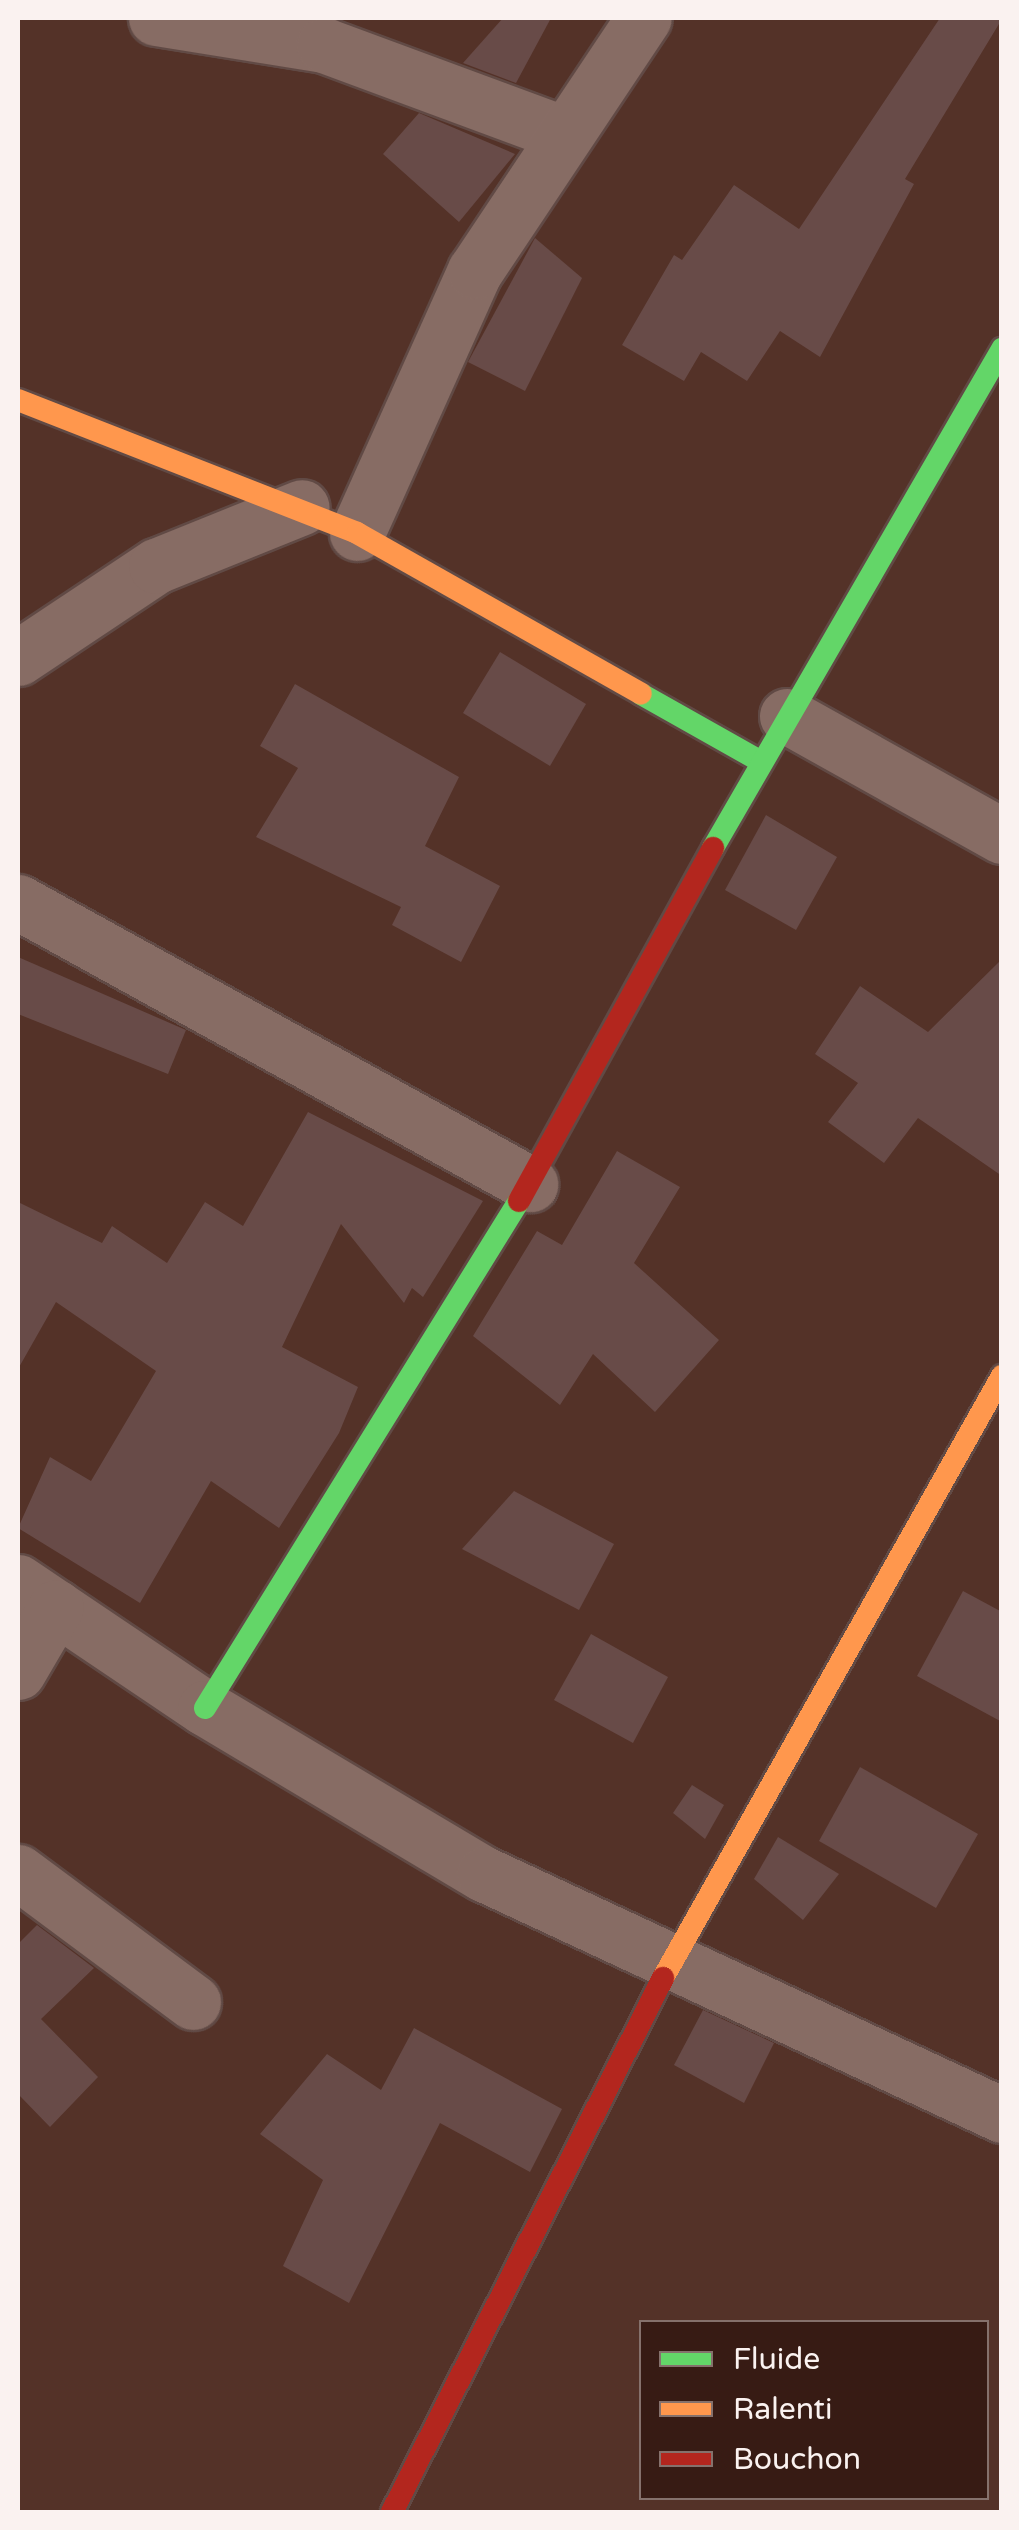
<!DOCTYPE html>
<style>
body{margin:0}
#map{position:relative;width:1019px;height:2530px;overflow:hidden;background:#543228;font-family:"Varela Round",sans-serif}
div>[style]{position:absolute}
.building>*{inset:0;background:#684b48}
.roads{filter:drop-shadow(2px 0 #614a45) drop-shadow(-2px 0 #614a45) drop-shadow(0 2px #614a45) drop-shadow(0 -2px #614a45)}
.street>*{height:55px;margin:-27.5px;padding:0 27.5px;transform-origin:27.5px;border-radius:27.5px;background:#876c64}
.fast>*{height:22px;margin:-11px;padding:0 11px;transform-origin:11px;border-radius:11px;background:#63d668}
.slow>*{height:22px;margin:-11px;padding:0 11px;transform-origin:11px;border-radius:11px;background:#ff974d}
.jam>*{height:22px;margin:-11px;padding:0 11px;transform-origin:11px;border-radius:11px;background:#b3261e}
span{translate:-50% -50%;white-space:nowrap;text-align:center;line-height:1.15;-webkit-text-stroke:10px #371b14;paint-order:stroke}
.frame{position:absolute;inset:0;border:20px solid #faf2f0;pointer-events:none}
.legend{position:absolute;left:639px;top:2320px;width:350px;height:180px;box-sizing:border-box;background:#371b14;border:2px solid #85716c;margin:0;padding:12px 18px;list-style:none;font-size:30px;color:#faf2f0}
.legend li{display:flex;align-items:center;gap:20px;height:50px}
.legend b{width:50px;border:2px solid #85716c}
</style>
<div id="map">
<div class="building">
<div style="clip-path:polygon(503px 18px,551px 18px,516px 83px,463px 63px)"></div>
<div style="clip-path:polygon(940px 18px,1002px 19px,905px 179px,914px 184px,820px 357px,780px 331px,747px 381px,701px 352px,684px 381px,622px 345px,674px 255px,682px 260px,734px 185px,799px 229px)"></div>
<div style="clip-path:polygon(419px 113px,515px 154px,459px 222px,383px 154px)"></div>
<div style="clip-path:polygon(535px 238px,582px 278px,525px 391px,468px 362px)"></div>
<div style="clip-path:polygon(500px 652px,586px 704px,550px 766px,463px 713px)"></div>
<div style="clip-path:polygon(295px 684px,459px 777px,425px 846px,500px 886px,461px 962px,392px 925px,401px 907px,256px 837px,298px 768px,260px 746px)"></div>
<div style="clip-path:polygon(766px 815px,837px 857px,796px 930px,725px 890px)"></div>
<div style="clip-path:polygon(18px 957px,186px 1030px,168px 1074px,18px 1014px)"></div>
<div style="clip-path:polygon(1002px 959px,1002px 1176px,918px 1118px,884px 1163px,828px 1122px,858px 1083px,815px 1054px,860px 986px,928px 1032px)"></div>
<div style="clip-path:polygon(308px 1112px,483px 1201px,423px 1297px,412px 1288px,404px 1303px,341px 1224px,282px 1347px,358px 1387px,339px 1433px,279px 1528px,211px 1481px,140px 1603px,18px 1528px,50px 1457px,91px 1481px,156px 1371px,56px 1302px,18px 1369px,18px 1202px,102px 1243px,112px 1226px,167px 1263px,205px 1202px,243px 1226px)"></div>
<div style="clip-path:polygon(617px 1151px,680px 1187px,634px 1263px,719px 1340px,655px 1412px,593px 1354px,560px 1405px,473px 1336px,537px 1231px,562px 1245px)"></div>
<div style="clip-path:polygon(514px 1491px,614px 1544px,579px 1610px,462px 1549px)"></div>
<div style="clip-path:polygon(963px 1591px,1002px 1612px,1002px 1722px,917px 1676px)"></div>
<div style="clip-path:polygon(591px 1634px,668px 1677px,633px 1743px,554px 1700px)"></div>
<div style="clip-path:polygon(860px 1767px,978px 1834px,936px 1908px,819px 1841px)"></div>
<div style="clip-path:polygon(692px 1785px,724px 1805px,705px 1839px,673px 1813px)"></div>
<div style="clip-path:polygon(778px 1837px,839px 1874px,803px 1920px,754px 1879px)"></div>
<div style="clip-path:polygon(37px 1925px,94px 1968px,41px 2019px,98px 2077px,50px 2127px,18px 2094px,18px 1944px)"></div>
<div style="clip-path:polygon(703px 2010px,774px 2043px,744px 2103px,674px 2065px)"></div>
<div style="clip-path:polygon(414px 2028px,562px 2109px,530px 2172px,440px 2123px,349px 2303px,283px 2266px,323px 2180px,260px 2134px,327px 2054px,381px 2090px)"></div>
</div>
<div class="roads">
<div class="street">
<div style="left:156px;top:18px;width:170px;rotate:9.1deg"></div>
<div style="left:324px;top:45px;width:256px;rotate:20.3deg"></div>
<div style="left:357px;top:533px;width:287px;rotate:-65.8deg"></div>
<div style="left:475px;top:271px;width:304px;rotate:-56.3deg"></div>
<div style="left:18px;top:658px;width:166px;rotate:-33.7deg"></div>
<div style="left:156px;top:566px;width:157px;rotate:-22deg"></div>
<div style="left:787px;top:716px;width:246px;rotate:29.2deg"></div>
<div style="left:18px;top:902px;width:585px;rotate:28.85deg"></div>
<div style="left:18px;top:1582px;width:225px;rotate:34deg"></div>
<div style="left:205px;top:1708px;width:325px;rotate:30.8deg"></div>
<div style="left:484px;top:1874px;width:571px;rotate:24.95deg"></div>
<div style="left:18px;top:1672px;width:75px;rotate:-59.7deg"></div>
<div style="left:18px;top:1872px;width:218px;rotate:36.6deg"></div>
</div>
<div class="fast">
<div style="left:641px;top:694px;width:137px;rotate:29.4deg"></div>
<div style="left:713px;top:848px;width:577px;rotate:-59.92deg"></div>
<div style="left:205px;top:1708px;width:596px;rotate:-58.23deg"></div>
</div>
<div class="slow">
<div style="left:18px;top:400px;width:364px;rotate:21.4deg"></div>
<div style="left:357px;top:533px;width:326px;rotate:29.5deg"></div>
<div style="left:663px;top:1978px;width:691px;rotate:-60.62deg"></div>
</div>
<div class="jam">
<div style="left:519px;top:1201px;width:403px;rotate:-61.2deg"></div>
<div style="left:392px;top:2512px;width:599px;rotate:-63.09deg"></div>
</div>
</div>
<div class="frame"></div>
<ul class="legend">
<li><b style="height:12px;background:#63d668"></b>Fluide</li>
<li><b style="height:12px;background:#ff974d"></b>Ralenti</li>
<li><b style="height:12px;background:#b3261e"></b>Bouchon</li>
</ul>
</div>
